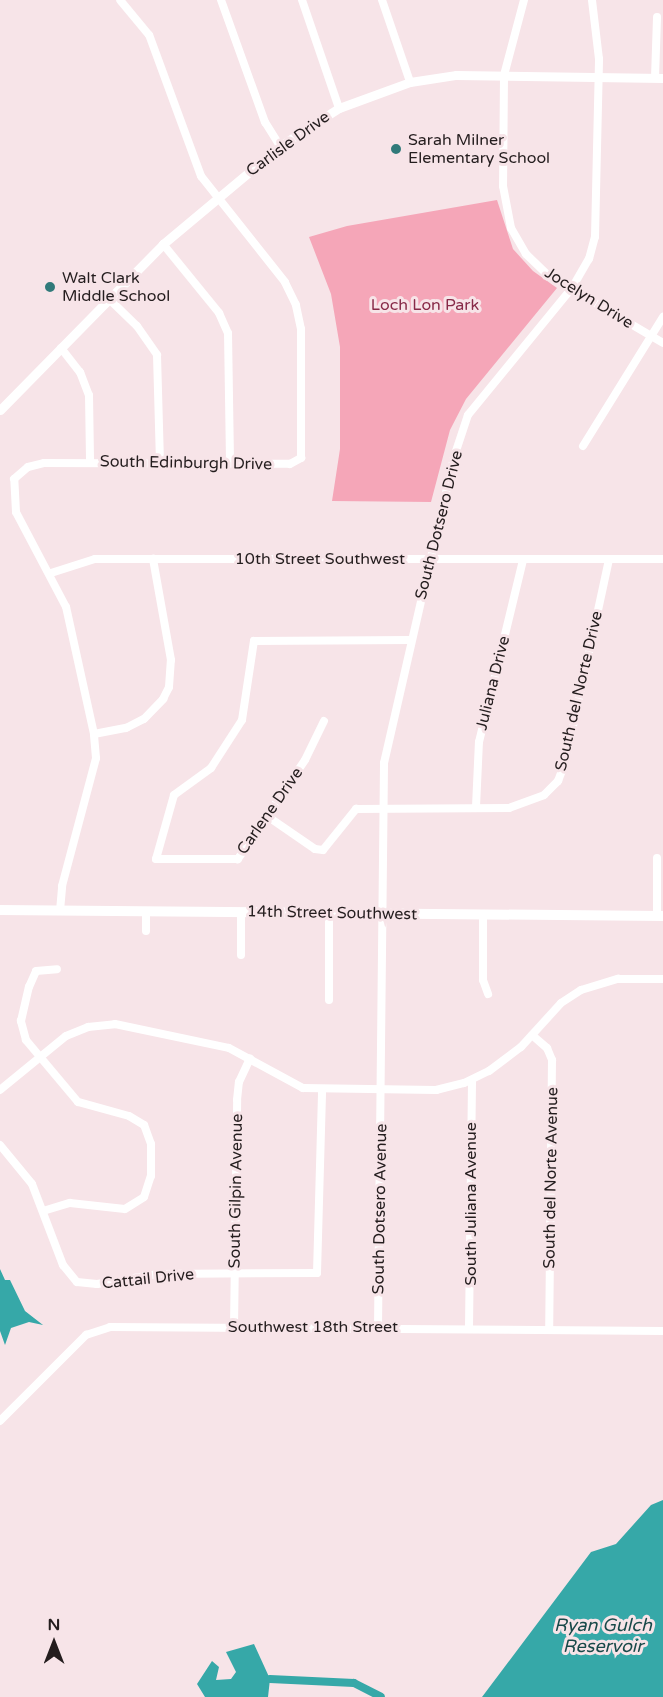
<!DOCTYPE html>
<style>
body{margin:0}
#map{position:relative;width:663px;height:1697px;overflow:hidden;background:#f7e4e8;font-family:"Varela Round",sans-serif}
div>[style]{position:absolute}
.green>*{inset:0;background:#f5a6b8}
.water>*{inset:0;background:#36a8a8}
.canal>*{height:8px;margin:-4px;padding:0 4px;transform-origin:4px;border-radius:4px;background:#36a8a8}
.minor>*{height:8px;margin:-4px;padding:0 4px;transform-origin:4px;border-radius:4px;background:#fff}
.tertiary>*{height:9px;margin:-4.5px;padding:0 4.5px;transform-origin:4.5px;border-radius:4.5px;background:#fff}
.secondary>*{height:10px;margin:-5px;padding:0 5px;transform-origin:5px;border-radius:5px;background:#fff}
.dots>*{width:16px;height:16px;translate:-50% -50%;box-sizing:border-box;border:3px solid #f7e4e8;border-radius:50%}
span{translate:-50% -50%;white-space:nowrap;text-align:center;line-height:1.15;-webkit-text-stroke:6px #f7e4e8;paint-order:stroke}
.poi-label{font-size:16px;color:#241d1e}
.left{translate:0 -50%;text-align:left}
.street-label{font-size:16px;color:#241d1e}
.park-label{font-size:16px;color:#882a48}
.water-label{font-size:18px;color:#184949;font-style:italic}
.north{position:absolute;left:24px;top:1613px;width:60px;height:60px;-webkit-text-stroke:4px #f7e4e8;paint-order:stroke;rotate:0deg;font-size:16px;font-weight:700;line-height:24px;text-align:center;color:#241d1e}
.north::after{content:'';display:block;margin:auto;width:21px;height:27px;background:#241d1e;clip-path:polygon(50% 0,100% 100%,50% 72%,0 100%)}
</style>
<div id="map">
<div class="green">
<div style="clip-path:polygon(497px 200px,513px 249px,533px 271px,557px 288px,466px 399px,450px 430px,431px 502px,332px 501px,340px 449px,340px 347px,331px 294px,309px 237px,347px 226px)"></div>
</div>
<div class="water">
<div style="clip-path:polygon(0 1269px,5px 1280px,10px 1280px,25px 1311px,43px 1325px,29px 1322px,11px 1328px,5px 1345px,0 1331px)"></div>
<div style="clip-path:polygon(663px 1500px,663px 1697px,482px 1697px,591px 1552px,616px 1544px,651px 1505px)"></div>
<div style="clip-path:polygon(254px 1644px,270px 1679px,268px 1697px,205px 1697px,197px 1684px,212px 1661px,219px 1667px,216px 1680px,231px 1679px,236px 1672px,226px 1652px)"></div>
</div>
<div class="canal">
<div style="left:270px;top:1679px;width:84px;rotate:2.7deg"></div>
<div style="left:354px;top:1683px;width:30px;rotate:27deg"></div>
</div>
<div class="minor">
<div style="left:221px;top:0;width:130px;rotate:70.2deg"></div>
<div style="left:265px;top:122px;width:28px;rotate:58deg"></div>
<div style="left:302px;top:0;width:114px;rotate:71.1deg"></div>
<div style="left:382px;top:0;width:87px;rotate:71.1deg"></div>
<div style="left:524px;top:0;width:78px;rotate:104.9deg"></div>
<div style="left:504px;top:75px;width:111px;rotate:90.5deg"></div>
<div style="left:503px;top:186px;width:43px;rotate:79.2deg"></div>
<div style="left:511px;top:228px;width:30px;rotate:60deg"></div>
<div style="left:526px;top:254px;width:32px;rotate:44deg"></div>
<div style="left:549px;top:276px;width:132px;rotate:30.4deg"></div>
<div style="left:655px;top:78px;width:61px;rotate:-88.1deg"></div>
<div style="left:163px;top:244px;width:89px;rotate:50.9deg"></div>
<div style="left:219px;top:313px;width:22px;rotate:66deg"></div>
<div style="left:228px;top:333px;width:129px;rotate:89.1deg"></div>
<div style="left:108px;top:298px;width:40px;rotate:44deg"></div>
<div style="left:137px;top:326px;width:35px;rotate:55deg"></div>
<div style="left:157px;top:355px;width:107px;rotate:88.4deg"></div>
<div style="left:61px;top:348px;width:31px;rotate:52deg"></div>
<div style="left:80px;top:372px;width:25px;rotate:69deg"></div>
<div style="left:89px;top:395px;width:67px;rotate:89.1deg"></div>
<div style="left:583px;top:446px;width:152px;rotate:-58.2deg"></div>
<div style="left:51px;top:573px;width:46px;rotate:-17.7deg"></div>
<div style="left:95px;top:559px;width:568px"></div>
<div style="left:324px;top:721px;width:43px;rotate:116deg"></div>
<div style="left:305px;top:760px;width:120px;rotate:124.1deg"></div>
<div style="left:238px;top:859px;width:82px;rotate:180deg"></div>
<div style="left:156px;top:859px;width:66px;rotate:-74.3deg"></div>
<div style="left:174px;top:795px;width:46px;rotate:-36.1deg"></div>
<div style="left:211px;top:768px;width:57px;rotate:-57.1deg"></div>
<div style="left:242px;top:720px;width:80px;rotate:-81.4deg"></div>
<div style="left:254px;top:641px;width:157px;rotate:-0.4deg"></div>
<div style="left:94px;top:734px;width:33px;rotate:-11deg"></div>
<div style="left:126px;top:728px;width:20px;rotate:-27deg"></div>
<div style="left:144px;top:719px;width:28px;rotate:-46deg"></div>
<div style="left:163px;top:699px;width:13px;rotate:-63deg"></div>
<div style="left:169px;top:687px;width:27px;rotate:-86deg"></div>
<div style="left:171px;top:660px;width:103px;rotate:-100.1deg"></div>
<div style="left:476px;top:807px;width:65px;rotate:-87.4deg"></div>
<div style="left:479px;top:742px;width:187px;rotate:-76.4deg"></div>
<div style="left:267px;top:816px;width:58px;rotate:34.5deg"></div>
<div style="left:315px;top:849px;width:8px;rotate:7deg"></div>
<div style="left:323px;top:850px;width:53px;rotate:-51.2deg"></div>
<div style="left:356px;top:809px;width:153px;rotate:-0.4deg"></div>
<div style="left:509px;top:808px;width:37px;rotate:-20deg"></div>
<div style="left:544px;top:795px;width:20px;rotate:-45deg"></div>
<div style="left:558px;top:781px;width:19px;rotate:-69deg"></div>
<div style="left:565px;top:763px;width:208px;rotate:-77.8deg"></div>
<div style="left:657px;top:858px;width:58px;rotate:90deg"></div>
<div style="left:60px;top:911px;width:25px;rotate:-85deg"></div>
<div style="left:62px;top:886px;width:132px;rotate:-75.1deg"></div>
<div style="left:96px;top:758px;width:24px;rotate:-95deg"></div>
<div style="left:94px;top:734px;width:130px;rotate:-102.4deg"></div>
<div style="left:66px;top:607px;width:107px;rotate:-117.8deg"></div>
<div style="left:16px;top:512px;width:33px;rotate:-93deg"></div>
<div style="left:14px;top:479px;width:18px;rotate:-41deg"></div>
<div style="left:28px;top:467px;width:16px;rotate:-14deg"></div>
<div style="left:44px;top:463px;width:246px;rotate:0.2deg"></div>
<div style="left:290px;top:464px;width:13px;rotate:-29deg"></div>
<div style="left:301px;top:458px;width:129px;rotate:-90deg"></div>
<div style="left:301px;top:329px;width:25px;rotate:-102deg"></div>
<div style="left:296px;top:305px;width:25px;rotate:-116deg"></div>
<div style="left:285px;top:282px;width:135px;rotate:-128.4deg"></div>
<div style="left:201px;top:176px;width:150px;rotate:-110.2deg"></div>
<div style="left:149px;top:35px;width:45px;rotate:-129.6deg"></div>
<div style="left:146px;top:911px;width:20px;rotate:90deg"></div>
<div style="left:241px;top:912px;width:43px;rotate:90deg"></div>
<div style="left:483px;top:914px;width:66px;rotate:90deg"></div>
<div style="left:483px;top:980px;width:15px;rotate:70deg"></div>
<div style="left:329px;top:1000px;width:87px;rotate:-90deg"></div>
<div style="left:532px;top:1035px;width:20px;rotate:41deg"></div>
<div style="left:547px;top:1048px;width:13px;rotate:67deg"></div>
<div style="left:552px;top:1060px;width:269px;rotate:90.6deg"></div>
<div style="left:0;top:1090px;width:85px;rotate:-39.3deg"></div>
<div style="left:66px;top:1036px;width:24px;rotate:-22deg"></div>
<div style="left:88px;top:1027px;width:27px;rotate:-6deg"></div>
<div style="left:115px;top:1024px;width:116px;rotate:11.9deg"></div>
<div style="left:229px;top:1048px;width:84px;rotate:28.4deg"></div>
<div style="left:303px;top:1088px;width:133px;rotate:0.9deg"></div>
<div style="left:436px;top:1090px;width:29px;rotate:-14deg"></div>
<div style="left:464px;top:1083px;width:28px;rotate:-26deg"></div>
<div style="left:489px;top:1071px;width:40px;rotate:-37deg"></div>
<div style="left:521px;top:1047px;width:59px;rotate:-47.7deg"></div>
<div style="left:561px;top:1003px;width:24px;rotate:-33deg"></div>
<div style="left:581px;top:990px;width:39px;rotate:-17deg"></div>
<div style="left:618px;top:979px;width:45px"></div>
<div style="left:0;top:1145px;width:50px;rotate:50.6deg"></div>
<div style="left:32px;top:1184px;width:87px;rotate:69.1deg"></div>
<div style="left:63px;top:1265px;width:22px;rotate:51deg"></div>
<div style="left:77px;top:1282px;width:20px;rotate:6deg"></div>
<div style="left:97px;top:1284px;width:62px;rotate:-9.3deg"></div>
<div style="left:158px;top:1274px;width:159px;rotate:-0.4deg"></div>
<div style="left:317px;top:1273px;width:182px;rotate:-88.4deg"></div>
<div style="left:43px;top:1211px;width:28px;rotate:-17deg"></div>
<div style="left:70px;top:1203px;width:55px;rotate:6.2deg"></div>
<div style="left:125px;top:1209px;width:22px;rotate:-32deg"></div>
<div style="left:144px;top:1197px;width:22px;rotate:-72deg"></div>
<div style="left:151px;top:1176px;width:32px;rotate:-90deg"></div>
<div style="left:151px;top:1144px;width:20px;rotate:-110deg"></div>
<div style="left:144px;top:1125px;width:17px;rotate:-149deg"></div>
<div style="left:129px;top:1116px;width:53px;rotate:-164.6deg"></div>
<div style="left:78px;top:1102px;width:81px;rotate:-130deg"></div>
<div style="left:26px;top:1040px;width:20px;rotate:-105deg"></div>
<div style="left:21px;top:1021px;width:35px;rotate:-77deg"></div>
<div style="left:29px;top:987px;width:17px;rotate:-66deg"></div>
<div style="left:36px;top:971px;width:21px;rotate:-5deg"></div>
<div style="left:234px;top:1327px;width:227px;rotate:-89.2deg"></div>
<div style="left:237px;top:1100px;width:18px;rotate:-84deg"></div>
<div style="left:239px;top:1082px;width:26px;rotate:-65deg"></div>
<div style="left:378px;top:1328px;width:565px;rotate:-89.39deg"></div>
<div style="left:384px;top:763px;width:317px;rotate:-77.1deg"></div>
<div style="left:455px;top:454px;width:41px;rotate:-71.6deg"></div>
<div style="left:468px;top:415px;width:164px;rotate:-50.7deg"></div>
<div style="left:572px;top:288px;width:34px;rotate:-60deg"></div>
<div style="left:589px;top:259px;width:23px;rotate:-75deg"></div>
<div style="left:595px;top:237px;width:178px;rotate:-88.7deg"></div>
<div style="left:599px;top:59px;width:59px;rotate:-96.8deg"></div>
<div style="left:469px;top:1328px;width:248px;rotate:-89.3deg"></div>
<div style="left:0;top:1421px;width:122px;rotate:-45deg"></div>
<div style="left:86px;top:1335px;width:25px;rotate:-18deg"></div>
<div style="left:110px;top:1327px;width:553px;rotate:0.41deg"></div>
</div>
<div class="tertiary">
<div style="left:0;top:410px;width:233px;rotate:-45.5deg"></div>
<div style="left:163px;top:244px;width:153px;rotate:-39.9deg"></div>
<div style="left:280px;top:146px;width:70px;rotate:-32.8deg"></div>
<div style="left:339px;top:108px;width:76px;rotate:-20.1deg"></div>
<div style="left:410px;top:82px;width:47px;rotate:-8.7deg"></div>
<div style="left:456px;top:75px;width:207px;rotate:0.8deg"></div>
</div>
<div class="secondary">
<div style="left:0;top:910px;width:663px;rotate:0.52deg"></div>
</div>
<div class="dots">
<div style="left:396px;top:149px;background:#317a7a"></div>
<div style="left:50px;top:287px;background:#317a7a"></div>
</div>
<div class="poi-label">
<span class="left" style="left:408px;top:149px">Sarah Milner<br>Elementary School</span>
<span class="left" style="left:62px;top:287px">Walt Clark<br>Middle School</span>
</div>
<div class="street-label">
<span style="left:288px;top:144px;rotate:-36deg">Carlisle Drive</span>
<span style="left:589px;top:298px;rotate:32deg">Jocelyn Drive</span>
<span style="left:186px;top:463px;rotate:1deg">South Edinburgh Drive</span>
<span style="left:439px;top:525px;rotate:-76deg">South Dotsero Drive</span>
<span style="left:320px;top:559px">10th Street Southwest</span>
<span style="left:493px;top:683px;rotate:-76deg">Juliana Drive</span>
<span style="left:579px;top:691px;rotate:-77deg">South del Norte Drive</span>
<span style="left:270px;top:811px;rotate:-55deg">Carlene Drive</span>
<span style="left:332px;top:913px;rotate:1deg">14th Street Southwest</span>
<span style="left:551px;top:1178px;rotate:-89deg">South del Norte Avenue</span>
<span style="left:236px;top:1191px;rotate:-89deg">South Gilpin Avenue</span>
<span style="left:471px;top:1204px;rotate:-90deg">South Juliana Avenue</span>
<span style="left:380px;top:1209px;rotate:-89deg">South Dotsero Avenue</span>
<span style="left:148px;top:1279px;rotate:-6deg">Cattail Drive</span>
<span style="left:313px;top:1327px">Southwest 18th Street</span>
</div>
<div class="park-label">
<span style="left:425px;top:305px">Loch Lon Park</span>
</div>
<div class="water-label">
<span style="left:603px;top:1636px">Ryan Gulch<br>Reservoir</span>
</div>
<div class="north">N</div>
</div>
